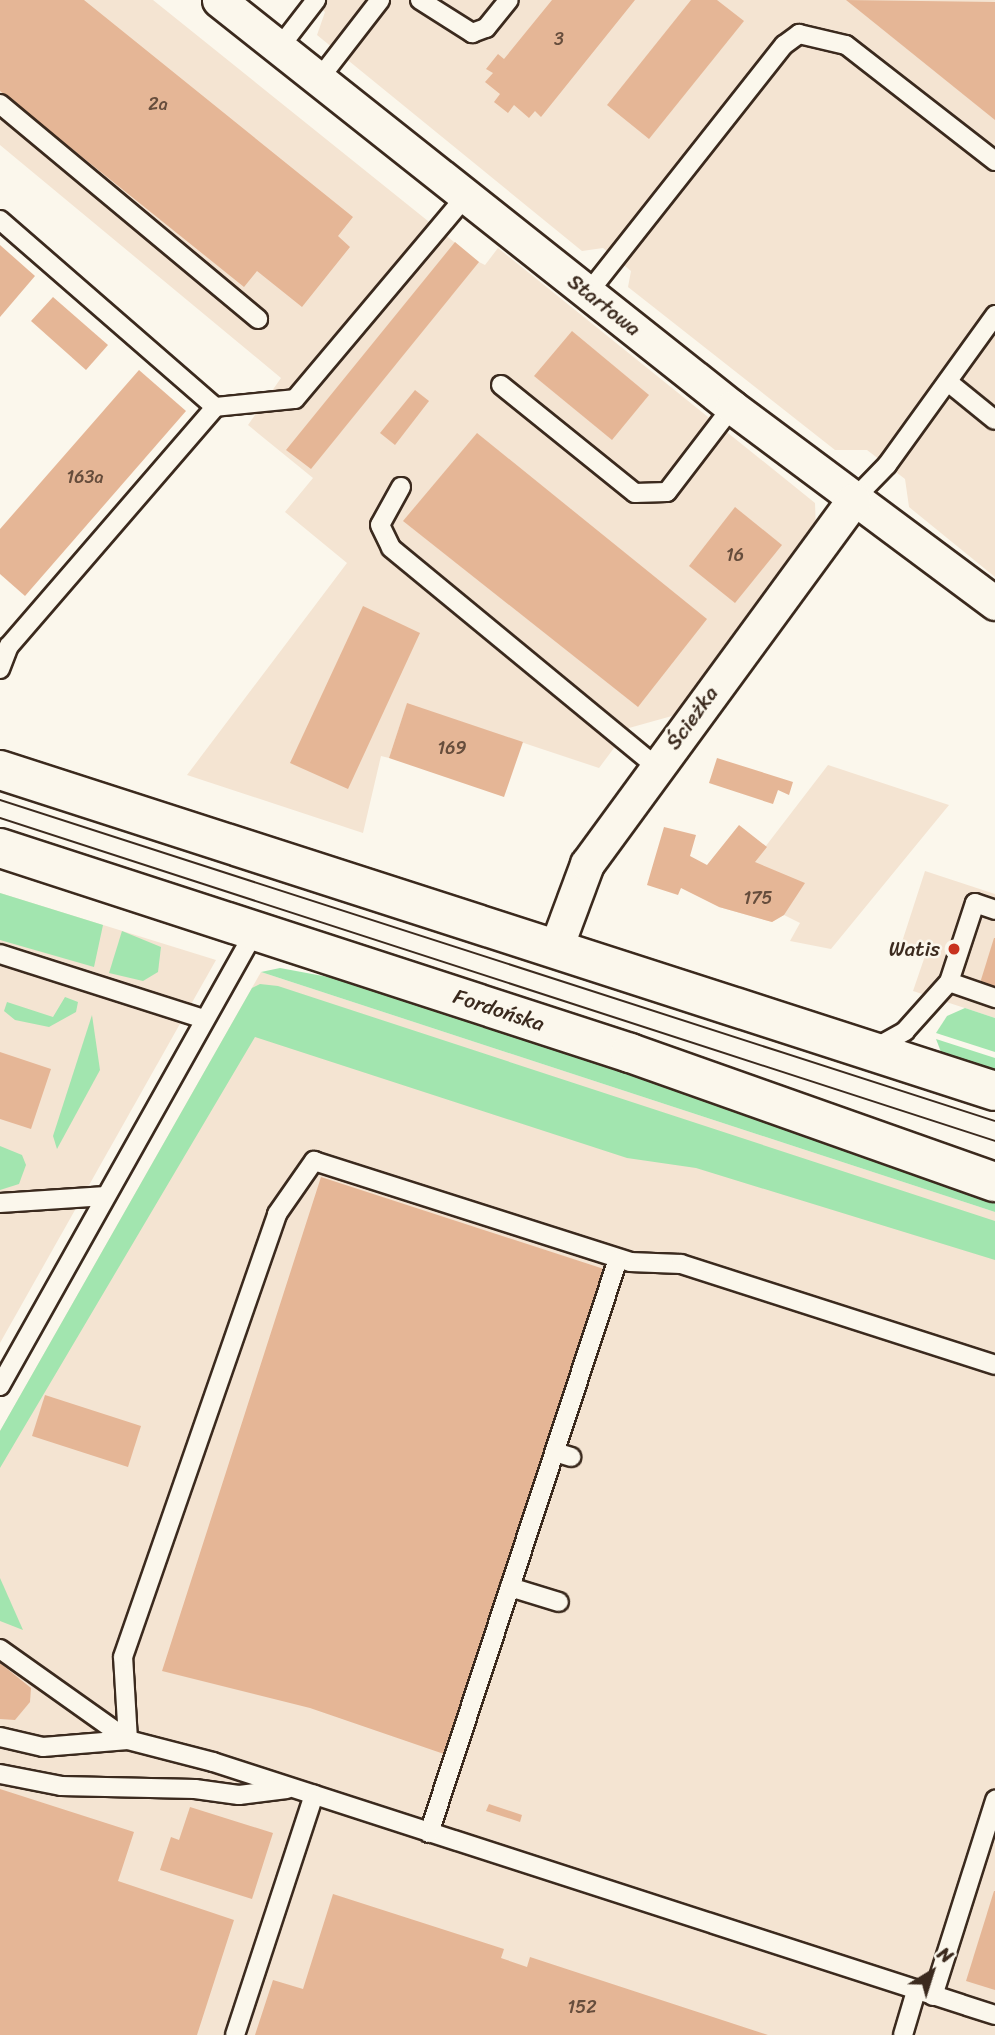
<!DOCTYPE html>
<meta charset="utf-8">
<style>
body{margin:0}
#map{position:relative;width:995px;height:2035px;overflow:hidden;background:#fbf7ec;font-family:Sriracha,sans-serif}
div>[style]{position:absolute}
.built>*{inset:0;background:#f4e4d2}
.green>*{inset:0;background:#a2e5af}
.building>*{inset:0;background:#e5b696}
.roads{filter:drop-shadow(2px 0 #3b2a1e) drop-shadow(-2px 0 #3b2a1e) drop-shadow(0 2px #3b2a1e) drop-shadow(0 -2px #3b2a1e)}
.lane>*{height:18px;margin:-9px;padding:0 9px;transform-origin:9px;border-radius:9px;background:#fbf7ec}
.street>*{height:33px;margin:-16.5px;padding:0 16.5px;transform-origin:16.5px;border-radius:16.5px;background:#fbf7ec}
.secondary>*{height:38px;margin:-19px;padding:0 19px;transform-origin:19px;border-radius:19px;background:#fbf7ec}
.tram>*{height:2px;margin:-1px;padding:0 1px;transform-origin:1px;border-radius:1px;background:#3b2a1e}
.dots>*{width:19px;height:19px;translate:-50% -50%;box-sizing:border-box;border:4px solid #fbf7ec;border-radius:50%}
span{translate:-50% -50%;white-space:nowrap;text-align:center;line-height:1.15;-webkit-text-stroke:5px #fbf7ec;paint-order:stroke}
.number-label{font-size:18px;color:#664d3c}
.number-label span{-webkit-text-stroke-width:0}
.street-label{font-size:21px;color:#3b2a1e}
.poi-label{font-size:21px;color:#3b2a1e}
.right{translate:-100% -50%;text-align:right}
.north{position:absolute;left:897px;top:1937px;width:70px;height:70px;-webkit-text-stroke:5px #fbf7ec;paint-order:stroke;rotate:38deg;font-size:19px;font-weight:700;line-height:28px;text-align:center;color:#3b2a1e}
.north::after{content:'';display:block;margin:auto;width:24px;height:32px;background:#3b2a1e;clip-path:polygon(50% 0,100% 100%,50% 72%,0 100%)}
</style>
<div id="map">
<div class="built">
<div style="clip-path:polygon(0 0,153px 0,479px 262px,485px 265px,498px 248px,815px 503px,816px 531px,679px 714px,629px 728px,599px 768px,407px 704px,389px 758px,381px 756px,363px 833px,187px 775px,347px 563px,285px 512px,313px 478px,248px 425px,281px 378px,0 145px)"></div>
<div style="clip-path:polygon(309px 0,995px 0,995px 577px,909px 507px,905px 479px,867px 450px,835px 450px,628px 287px,631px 271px,603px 248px,582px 251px,317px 35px,325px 12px)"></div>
<div style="clip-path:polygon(828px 765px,949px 805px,831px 949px,790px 941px,800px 923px,784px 915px,772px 922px,719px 907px)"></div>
<div style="clip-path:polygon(925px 871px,995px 894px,995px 1018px,913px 991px,926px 953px,901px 945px)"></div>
<div style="clip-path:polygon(0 893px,216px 960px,0 1343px)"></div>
<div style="clip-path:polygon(261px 972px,995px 1212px,995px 2035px,0 2035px,0 1431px)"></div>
</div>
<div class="green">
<div style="clip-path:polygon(0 893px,103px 925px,94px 967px,0 940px)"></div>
<div style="clip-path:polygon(122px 931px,161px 947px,158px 972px,143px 981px,109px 973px)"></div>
<div style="clip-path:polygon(280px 968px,339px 979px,995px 1190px,995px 1212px,261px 972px)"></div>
<div style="clip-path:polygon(260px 984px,278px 986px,995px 1221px,995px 1260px,696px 1168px,627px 1158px,255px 1037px,0 1468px,0 1431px,252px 988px)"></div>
<div style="clip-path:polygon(65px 997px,78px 1002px,76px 1012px,49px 1027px,15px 1020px,4px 1011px,7px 1002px,53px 1017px)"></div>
<div style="clip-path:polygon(965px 1008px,995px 1018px,995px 1052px,936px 1033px,947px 1016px)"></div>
<div style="clip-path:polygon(92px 1015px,100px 1070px,57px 1149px,53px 1136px)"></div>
<div style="clip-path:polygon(936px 1039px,995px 1058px,995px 1070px,941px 1052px)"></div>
<div style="clip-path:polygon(0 1146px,22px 1155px,26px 1165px,19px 1184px,0 1190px)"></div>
<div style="clip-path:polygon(0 1578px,23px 1630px,0 1621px)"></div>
</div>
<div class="building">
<div style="clip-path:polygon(0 0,84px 0,353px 217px,338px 236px,350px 247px,302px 307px,257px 271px,244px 287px,0 91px)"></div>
<div style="clip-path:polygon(552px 0,635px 0,541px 117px,535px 111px,529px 118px,514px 105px,508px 113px,494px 102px,500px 94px,485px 82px,493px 73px,486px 69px,498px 54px,504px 59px)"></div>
<div style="clip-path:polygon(691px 0,717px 0,744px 21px,649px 139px,607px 105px)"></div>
<div style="clip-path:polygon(846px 0,995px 2px,995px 120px)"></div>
<div style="clip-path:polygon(455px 242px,479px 262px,311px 469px,286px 450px)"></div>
<div style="clip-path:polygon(0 245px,35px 276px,0 317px)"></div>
<div style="clip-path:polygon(53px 297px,108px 345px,86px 370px,31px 321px)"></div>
<div style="clip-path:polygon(572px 331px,649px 395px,612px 440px,534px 376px)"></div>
<div style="clip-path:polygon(139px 370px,186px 411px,25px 596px,0 574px,0 529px)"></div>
<div style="clip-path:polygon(415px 390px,429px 401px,395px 445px,380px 433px)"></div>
<div style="clip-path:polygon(477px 433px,707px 619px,638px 707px,403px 521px)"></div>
<div style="clip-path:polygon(735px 507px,782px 545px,735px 603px,689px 566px)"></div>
<div style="clip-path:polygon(363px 606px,420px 633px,348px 789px,290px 763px)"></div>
<div style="clip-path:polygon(407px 703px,523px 742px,504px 797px,389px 758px)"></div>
<div style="clip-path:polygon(717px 758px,793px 782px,789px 795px,778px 790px,773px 804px,709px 783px)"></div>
<div style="clip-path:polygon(739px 825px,767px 847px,755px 862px,805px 883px,784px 915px,772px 922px,719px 907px,681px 888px,678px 895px,647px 885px,664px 827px,696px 835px,690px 856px,707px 865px)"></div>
<div style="clip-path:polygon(994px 938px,995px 938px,995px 988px,980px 983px)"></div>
<div style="clip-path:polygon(0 1052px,51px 1069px,31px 1129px,0 1119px)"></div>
<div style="clip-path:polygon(321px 1177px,607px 1270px,444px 1754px,310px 1708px,162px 1671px)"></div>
<div style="clip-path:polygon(45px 1395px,141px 1426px,128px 1467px,32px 1436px)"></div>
<div style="clip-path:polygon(0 1663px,31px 1688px,30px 1702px,15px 1720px,0 1719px)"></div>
<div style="clip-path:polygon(0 1789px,134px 1832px,118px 1881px,234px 1920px,197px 2035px,0 2035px)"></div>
<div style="clip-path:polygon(489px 1804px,522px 1815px,520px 1822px,486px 1811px)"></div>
<div style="clip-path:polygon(190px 1807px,273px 1833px,252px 1899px,160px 1870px,171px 1837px,179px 1840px)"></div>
<div style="clip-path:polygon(994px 1891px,995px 1891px,995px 1990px,966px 1981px)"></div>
<div style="clip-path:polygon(333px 1894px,504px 1949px,501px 1958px,527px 1967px,530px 1957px,768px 2035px,255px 2035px,273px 1980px,303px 1989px)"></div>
</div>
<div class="roads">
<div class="lane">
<div style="left:420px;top:0;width:62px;rotate:32.4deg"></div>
<div style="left:472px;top:33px;width:15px;rotate:-20deg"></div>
<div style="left:486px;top:28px;width:36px;rotate:-51deg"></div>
<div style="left:279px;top:48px;width:61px;rotate:-52.4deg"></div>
<div style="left:319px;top:79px;width:100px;rotate:-52.3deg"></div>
<div style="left:0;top:104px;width:336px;rotate:39.8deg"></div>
<div style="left:0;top:220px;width:285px;rotate:41deg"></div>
<div style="left:588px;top:293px;width:316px;rotate:-51.7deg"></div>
<div style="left:784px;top:45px;width:19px;rotate:-36deg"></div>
<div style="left:799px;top:34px;width:48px;rotate:13.2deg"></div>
<div style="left:846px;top:45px;width:189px;rotate:37.9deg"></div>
<div style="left:948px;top:382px;width:60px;rotate:39deg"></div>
<div style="left:501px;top:385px;width:172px;rotate:38.9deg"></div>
<div style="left:635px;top:493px;width:32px;rotate:-2deg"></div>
<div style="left:667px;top:492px;width:107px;rotate:-52.6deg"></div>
<div style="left:401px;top:487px;width:43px;rotate:118.9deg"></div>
<div style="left:380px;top:525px;width:25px;rotate:64deg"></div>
<div style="left:391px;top:548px;width:345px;rotate:39.5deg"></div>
<div style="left:853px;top:500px;width:49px;rotate:-45.8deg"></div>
<div style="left:887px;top:465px;width:185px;rotate:-54.2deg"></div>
<div style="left:0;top:669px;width:25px;rotate:-69deg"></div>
<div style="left:9px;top:646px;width:316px;rotate:-49.2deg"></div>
<div style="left:215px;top:407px;width:80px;rotate:-5.7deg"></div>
<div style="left:295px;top:399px;width:265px;rotate:-49.9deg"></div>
<div style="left:0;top:954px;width:214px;rotate:17.7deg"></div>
<div style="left:949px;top:982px;width:49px;rotate:19.2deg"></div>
<div style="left:873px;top:1049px;width:37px;rotate:-29deg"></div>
<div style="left:905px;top:1031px;width:66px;rotate:-48.1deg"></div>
<div style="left:949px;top:982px;width:83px;rotate:-71.8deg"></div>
<div style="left:975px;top:903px;width:21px;rotate:19deg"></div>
<div style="left:0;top:1203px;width:106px;rotate:-3.8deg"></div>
<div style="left:0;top:1386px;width:522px;rotate:-60.73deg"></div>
<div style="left:555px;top:1452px;width:17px;rotate:17deg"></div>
<div style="left:510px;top:1587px;width:51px;rotate:17deg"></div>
<div style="left:0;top:1649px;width:157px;rotate:35.4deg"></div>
<div style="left:128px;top:1740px;width:88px;rotate:14.5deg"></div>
<div style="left:213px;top:1762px;width:822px;rotate:17.93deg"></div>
<div style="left:0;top:1737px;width:44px;rotate:13.1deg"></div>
<div style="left:43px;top:1747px;width:85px;rotate:-4.7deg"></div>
<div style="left:128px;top:1740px;width:83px;rotate:-93.4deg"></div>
<div style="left:123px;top:1657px;width:469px;rotate:-70.8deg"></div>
<div style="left:277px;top:1214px;width:65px;rotate:-55.1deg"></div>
<div style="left:314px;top:1161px;width:332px;rotate:17.7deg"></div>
<div style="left:630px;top:1262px;width:51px;rotate:2.2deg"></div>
<div style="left:681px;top:1264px;width:330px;rotate:17.8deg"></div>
<div style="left:0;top:1774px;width:62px;rotate:11.1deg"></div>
<div style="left:61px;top:1786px;width:134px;rotate:1.3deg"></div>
<div style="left:195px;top:1789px;width:44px;rotate:7.8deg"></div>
<div style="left:239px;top:1795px;width:48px;rotate:-7.1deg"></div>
<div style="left:429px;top:1833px;width:604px;rotate:-71.77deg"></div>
<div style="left:933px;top:1996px;width:206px;rotate:-72.4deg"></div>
<div style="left:235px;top:2035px;width:253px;rotate:-71.8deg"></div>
<div style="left:903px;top:2035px;width:46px;rotate:-73.5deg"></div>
</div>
<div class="street">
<div style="left:219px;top:0;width:655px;rotate:38.43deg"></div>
<div style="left:732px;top:407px;width:328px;rotate:36.7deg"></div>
<div style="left:555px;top:950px;width:92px;rotate:-69.6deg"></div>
<div style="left:587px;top:864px;width:451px;rotate:-53.8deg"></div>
</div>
<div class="secondary">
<div style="left:0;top:770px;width:1045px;rotate:17.88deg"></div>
<div style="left:0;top:848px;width:663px;rotate:18.02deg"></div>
<div style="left:630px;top:1053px;width:387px;rotate:19.5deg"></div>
</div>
</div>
<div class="tram">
<div style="left:0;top:800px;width:1045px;rotate:17.88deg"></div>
<div style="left:0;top:818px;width:1046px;rotate:17.98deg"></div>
</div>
<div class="dots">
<div style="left:954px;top:949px;background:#c8321e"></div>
</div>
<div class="number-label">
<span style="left:559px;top:39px">3</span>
<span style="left:158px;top:104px">2a</span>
<span style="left:85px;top:477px">163a</span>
<span style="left:735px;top:555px">16</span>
<span style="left:452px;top:748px">169</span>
<span style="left:758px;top:898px">175</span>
<span style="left:582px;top:2007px">152</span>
</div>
<div class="street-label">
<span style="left:604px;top:305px;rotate:38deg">Startowa</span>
<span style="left:692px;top:718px;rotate:-54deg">Ścieżka</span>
<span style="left:499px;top:1010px;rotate:18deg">Fordońska</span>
</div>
<div class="poi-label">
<span class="right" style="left:940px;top:949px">Watis</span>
</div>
<div class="north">N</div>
</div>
